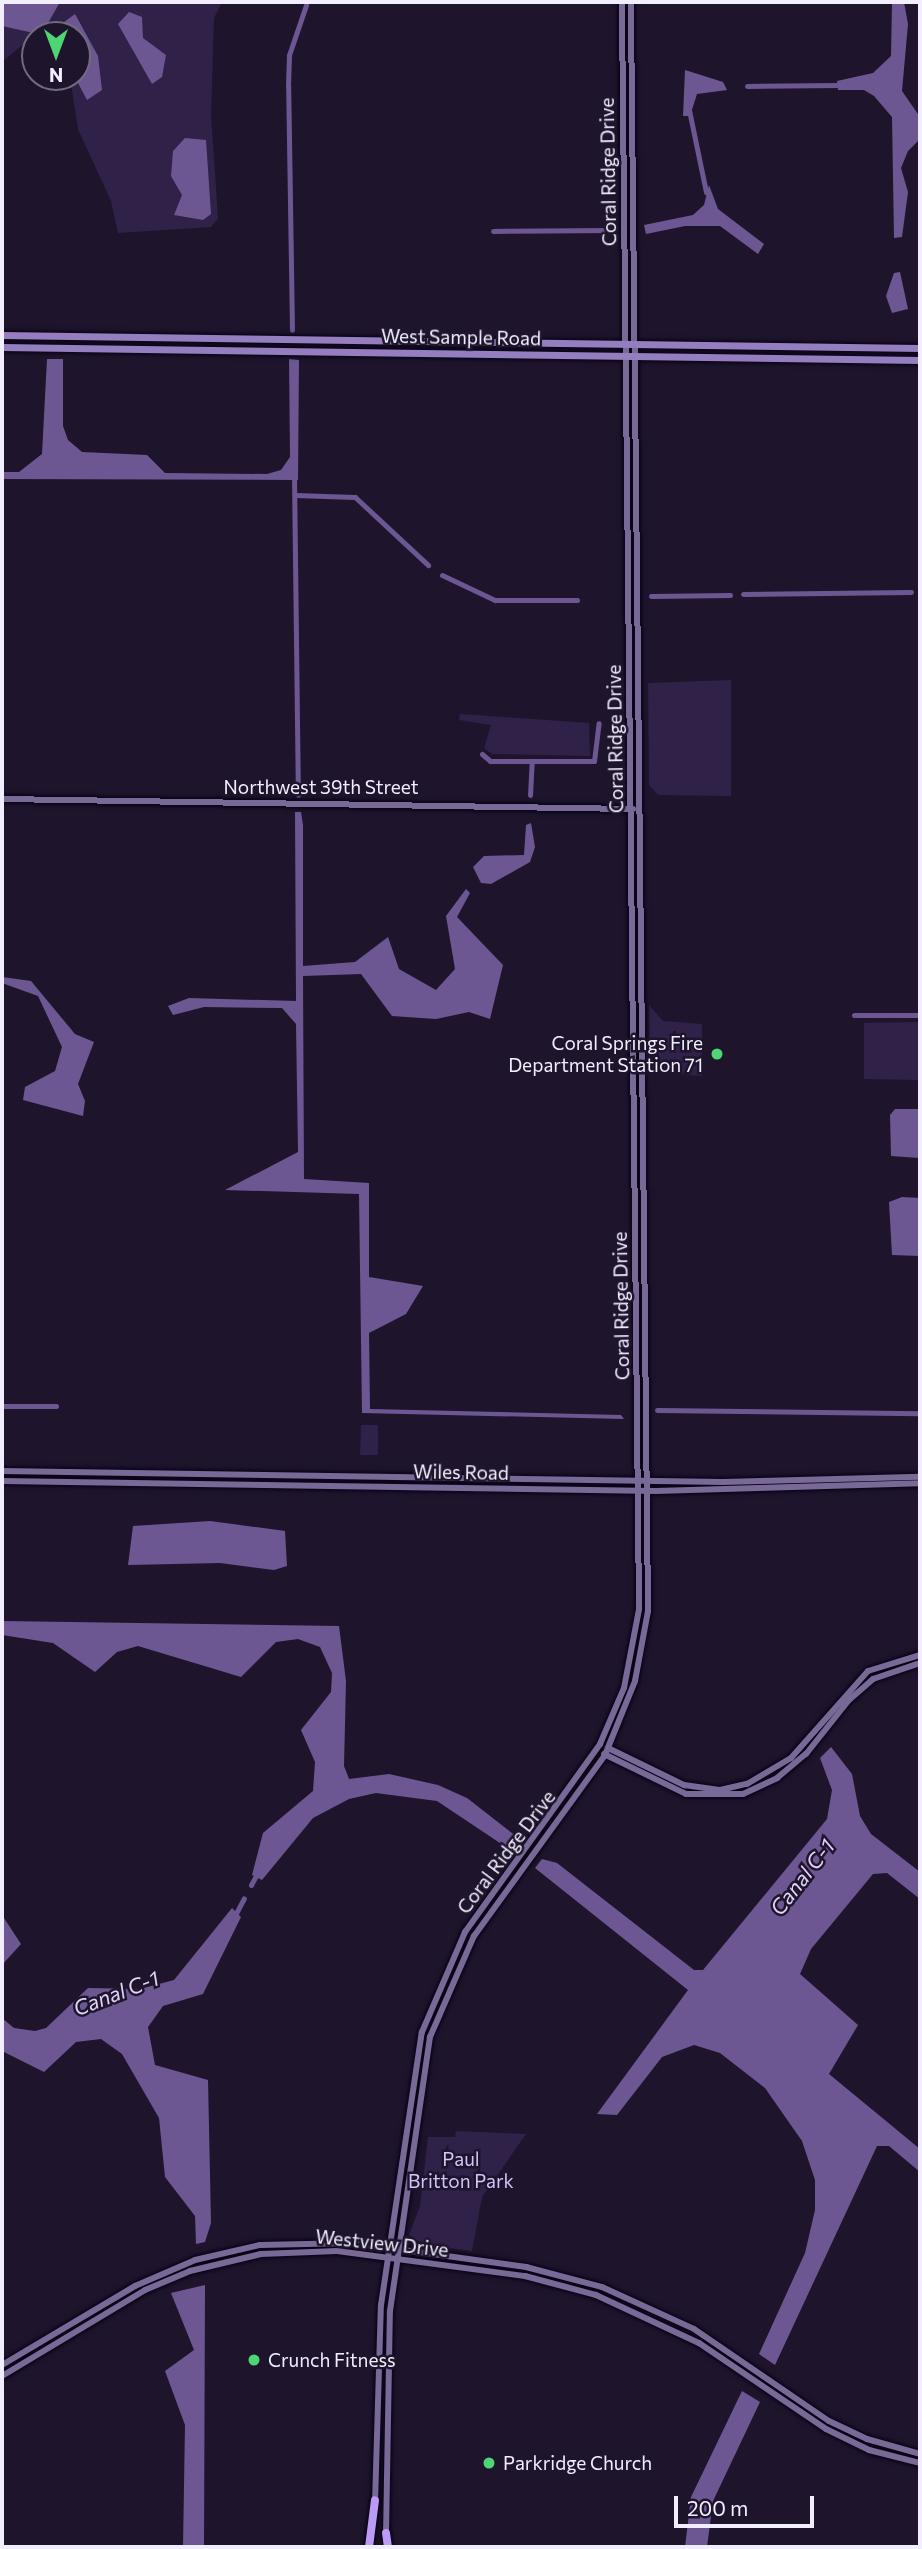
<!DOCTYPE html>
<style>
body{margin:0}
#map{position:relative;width:922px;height:2549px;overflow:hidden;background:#1e152d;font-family:Commissioner,sans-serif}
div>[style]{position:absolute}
.green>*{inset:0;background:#302148}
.water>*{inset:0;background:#6d5793}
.canal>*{height:5px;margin:-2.5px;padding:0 2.5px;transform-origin:2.5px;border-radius:2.5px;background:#6d5793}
.roads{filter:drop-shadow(0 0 2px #080214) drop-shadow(0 0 2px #080214)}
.secondary>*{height:6px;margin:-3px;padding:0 3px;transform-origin:3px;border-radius:3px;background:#786997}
.primary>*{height:7px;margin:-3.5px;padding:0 3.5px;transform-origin:3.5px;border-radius:3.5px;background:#957ebf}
.highway>*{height:8px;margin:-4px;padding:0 4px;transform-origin:4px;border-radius:4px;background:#bb9bf5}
.dots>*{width:19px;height:19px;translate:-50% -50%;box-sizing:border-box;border:4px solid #1e152d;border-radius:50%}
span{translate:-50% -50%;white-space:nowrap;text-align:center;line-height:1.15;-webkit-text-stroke:5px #1e152d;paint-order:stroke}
.street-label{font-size:19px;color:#f3eeff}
.poi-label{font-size:19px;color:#f3eeff}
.right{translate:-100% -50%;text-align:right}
.left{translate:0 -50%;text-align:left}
.park-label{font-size:19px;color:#d5c4f9}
.water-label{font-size:21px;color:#e0d5f9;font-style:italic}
.frame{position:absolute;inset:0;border:4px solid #f3eeff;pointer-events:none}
.north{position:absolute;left:21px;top:21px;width:70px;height:70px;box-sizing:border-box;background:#1e152d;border:2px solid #736c81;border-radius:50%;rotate:180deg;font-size:19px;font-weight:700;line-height:28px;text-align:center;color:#f3eeff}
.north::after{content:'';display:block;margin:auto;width:24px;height:32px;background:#4ed675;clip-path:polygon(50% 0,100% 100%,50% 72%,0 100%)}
.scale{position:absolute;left:674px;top:2496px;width:140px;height:32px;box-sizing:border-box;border:4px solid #f3eeff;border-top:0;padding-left:9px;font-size:21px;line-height:24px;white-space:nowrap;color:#f3eeff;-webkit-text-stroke:5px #1e152d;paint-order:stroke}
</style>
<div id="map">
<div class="green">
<div style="clip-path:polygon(2px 2px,222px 2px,214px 18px,211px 115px,218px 218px,211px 227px,118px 233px,111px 201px,78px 129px,70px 77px,77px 77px,77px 35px,35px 35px,35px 43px,21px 46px,2px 62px)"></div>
<div style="clip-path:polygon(731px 680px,731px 796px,658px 795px,649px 785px,648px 683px)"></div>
<div style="clip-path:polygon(460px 714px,589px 723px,590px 756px,492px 754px,484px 748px,491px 725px,459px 720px)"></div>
<div style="clip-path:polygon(649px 1005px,663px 1021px,702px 1024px,702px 1076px,650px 1072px)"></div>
<div style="clip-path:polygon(920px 1022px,920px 1080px,864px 1079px,864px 1023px)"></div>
<div style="clip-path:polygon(361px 1425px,378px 1425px,378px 1455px,360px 1455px)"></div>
<div style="clip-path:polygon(456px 2131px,526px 2134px,482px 2197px,472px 2251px,424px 2245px,409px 2235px,420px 2206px,428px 2137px,455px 2137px)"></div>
</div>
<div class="water">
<div style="clip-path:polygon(2px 2px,60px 2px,44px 30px,29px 32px,2px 26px)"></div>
<div style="clip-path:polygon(892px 2px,904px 2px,908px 24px,902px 91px,920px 117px,920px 139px,908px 151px,901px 168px,908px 192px,902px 237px,894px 238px,892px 117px,874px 96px,864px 90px,838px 90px,837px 81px,873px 73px,891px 56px)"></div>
<div style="clip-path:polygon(129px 12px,142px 17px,143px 38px,166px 55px,162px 77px,152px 84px,118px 24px)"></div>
<div style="clip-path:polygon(75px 14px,98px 56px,102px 90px,87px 100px,77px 81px,77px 35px,52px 31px)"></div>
<div style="clip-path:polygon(685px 70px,723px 82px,727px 90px,697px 94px,690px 116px,683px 116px)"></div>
<div style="clip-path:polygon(185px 138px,206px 140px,211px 214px,203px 220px,174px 215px,182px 195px,171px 176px,173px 151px)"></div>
<div style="clip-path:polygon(709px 185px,718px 209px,764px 244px,758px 254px,720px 226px,685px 226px,646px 234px,644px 225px,693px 215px,704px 205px)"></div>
<div style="clip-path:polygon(900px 272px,908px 309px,892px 313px,886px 296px,894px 273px)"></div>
<div style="clip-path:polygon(47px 359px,63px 359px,63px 426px,68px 440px,82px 452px,147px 455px,165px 473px,267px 474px,281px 470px,290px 457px,289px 359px,299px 360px,298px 480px,2px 479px,2px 472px,19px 472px,42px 454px)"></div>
<div style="clip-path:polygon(295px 812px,301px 812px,303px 825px,303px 966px,355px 962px,388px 937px,399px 969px,436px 990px,455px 969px,446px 916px,466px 889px,470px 893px,457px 917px,503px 965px,490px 1019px,469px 1012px,436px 1019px,392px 1016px,361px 974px,303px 976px,304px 1179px,369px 1183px,369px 1277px,423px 1286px,406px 1314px,369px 1333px,370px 1409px,621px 1415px,624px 1419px,362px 1413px,359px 1194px,225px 1190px,298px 1152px,296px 1024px,282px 1008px,204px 1007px,173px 1015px,168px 1006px,189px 998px,296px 1001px)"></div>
<div style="clip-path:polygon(531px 823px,535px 847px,530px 862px,491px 884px,481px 883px,473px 867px,484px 856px,524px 855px,526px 825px)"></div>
<div style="clip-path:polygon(2px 977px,31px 981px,75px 1034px,94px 1042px,78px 1084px,85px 1101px,83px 1116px,23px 1100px,25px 1087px,55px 1071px,62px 1047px,38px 996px,2px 983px)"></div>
<div style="clip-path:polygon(895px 1109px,918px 1109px,919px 1158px,891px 1156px,890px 1115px)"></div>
<div style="clip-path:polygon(902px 1197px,920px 1198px,920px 1256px,892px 1255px,889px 1202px)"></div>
<div style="clip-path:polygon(210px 1521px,285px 1531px,287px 1566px,274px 1570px,220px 1563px,128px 1565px,133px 1526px)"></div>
<div style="clip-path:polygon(2px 1621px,339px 1626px,346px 1681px,344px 1766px,349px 1779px,389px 1774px,438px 1785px,467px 1798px,521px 1840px,512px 1851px,437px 1801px,376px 1793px,349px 1799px,313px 1818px,262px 1880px,252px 1875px,263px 1833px,313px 1791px,315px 1762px,301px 1730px,331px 1692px,332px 1673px,320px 1647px,298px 1639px,276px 1642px,241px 1677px,138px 1646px,117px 1652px,95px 1672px,53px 1643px,2px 1635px)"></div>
<div style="clip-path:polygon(831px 1747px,852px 1774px,860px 1816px,871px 1834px,920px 1872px,920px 1899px,887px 1873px,873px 1874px,811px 1949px,800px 1974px,858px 2025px,829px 2074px,920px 2149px,920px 2172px,889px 2146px,877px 2146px,775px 2365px,759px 2354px,805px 2253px,815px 2210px,815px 2180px,802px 2141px,765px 2088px,720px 2053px,694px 2045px,662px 2057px,617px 2115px,597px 2114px,688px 1990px,535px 1868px,542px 1859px,557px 1863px,694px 1970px,703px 1970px,827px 1819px,832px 1790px,820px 1758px)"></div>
<div style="clip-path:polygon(232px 1908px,241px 1917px,203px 1994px,163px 2006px,148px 2027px,155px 2065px,208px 2080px,211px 2223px,205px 2242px,196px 2244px,195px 2216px,165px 2177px,159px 2118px,122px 2054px,101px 2039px,76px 2042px,44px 2072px,2px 2051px,2px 2018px,14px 2028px,35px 2031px,46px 2028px,88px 1988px,140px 1989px,174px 1980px)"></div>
<div style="clip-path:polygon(2px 1915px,21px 1944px,2px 1965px)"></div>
<div style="clip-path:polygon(205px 2285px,204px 2547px,183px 2547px,185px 2425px,165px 2371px,194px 2350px,171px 2293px)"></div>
<div style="clip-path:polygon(742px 2391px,760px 2402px,713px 2501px,707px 2547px,685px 2547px,691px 2497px)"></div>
</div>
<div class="canal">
<div style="left:747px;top:86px;width:91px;rotate:-0.6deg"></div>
<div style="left:689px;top:110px;width:84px;rotate:78.3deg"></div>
<div style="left:493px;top:231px;width:120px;rotate:-0.5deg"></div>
<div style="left:292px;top:330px;width:245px;rotate:-90.9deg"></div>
<div style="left:288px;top:85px;width:30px;rotate:-88deg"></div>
<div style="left:289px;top:55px;width:53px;rotate:-71.2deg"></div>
<div style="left:294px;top:476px;width:319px;rotate:89.3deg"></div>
<div style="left:295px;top:495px;width:60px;rotate:1.9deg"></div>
<div style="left:355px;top:497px;width:100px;rotate:43deg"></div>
<div style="left:442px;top:575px;width:59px;rotate:25.3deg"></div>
<div style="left:495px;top:600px;width:82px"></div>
<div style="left:743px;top:594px;width:168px;rotate:-0.7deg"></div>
<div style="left:651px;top:596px;width:79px;rotate:-0.7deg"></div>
<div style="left:482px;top:754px;width:11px;rotate:41deg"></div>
<div style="left:490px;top:761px;width:104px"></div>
<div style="left:594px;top:761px;width:38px;rotate:-83deg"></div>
<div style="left:530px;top:795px;width:34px;rotate:-87deg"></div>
<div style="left:854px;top:1015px;width:66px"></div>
<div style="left:2px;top:1406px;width:54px"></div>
<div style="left:657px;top:1410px;width:263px;rotate:0.7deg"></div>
<div style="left:251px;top:1885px;width:15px;rotate:-62deg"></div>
<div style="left:234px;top:1917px;width:21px;rotate:-62deg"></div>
</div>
<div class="roads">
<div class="secondary">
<div style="left:2px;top:799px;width:631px;rotate:0.91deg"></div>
<div style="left:2px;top:1471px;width:721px;rotate:0.87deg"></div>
<div style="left:723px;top:1482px;width:197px;rotate:-1.5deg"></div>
<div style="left:2px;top:1481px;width:654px;rotate:0.88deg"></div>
<div style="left:656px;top:1491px;width:264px;rotate:-1.7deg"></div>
<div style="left:608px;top:1748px;width:85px;rotate:26deg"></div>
<div style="left:684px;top:1785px;width:36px;rotate:8deg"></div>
<div style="left:720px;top:1790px;width:28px;rotate:-13deg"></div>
<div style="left:747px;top:1784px;width:51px;rotate:-30.6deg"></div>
<div style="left:791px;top:1758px;width:116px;rotate:-48.5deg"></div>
<div style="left:868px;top:1671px;width:54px;rotate:-17.1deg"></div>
<div style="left:604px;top:1754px;width:91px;rotate:26deg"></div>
<div style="left:686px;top:1794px;width:57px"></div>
<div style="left:743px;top:1794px;width:38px;rotate:-25deg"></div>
<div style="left:777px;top:1778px;width:38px;rotate:-40deg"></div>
<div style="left:806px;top:1754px;width:69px;rotate:-51.5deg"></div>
<div style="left:849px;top:1700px;width:32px;rotate:-41deg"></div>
<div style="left:873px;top:1679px;width:50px;rotate:-18.8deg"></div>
<div style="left:2px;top:2365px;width:155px;rotate:-30.7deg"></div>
<div style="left:135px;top:2286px;width:65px;rotate:-23.4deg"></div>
<div style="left:195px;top:2260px;width:67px;rotate:-13deg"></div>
<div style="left:260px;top:2245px;width:93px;rotate:-1.2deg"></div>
<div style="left:353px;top:2243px;width:175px;rotate:7.9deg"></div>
<div style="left:526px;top:2267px;width:79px;rotate:14.7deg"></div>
<div style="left:602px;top:2287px;width:101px;rotate:24.5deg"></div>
<div style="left:694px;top:2329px;width:163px;rotate:34.3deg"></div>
<div style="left:829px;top:2421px;width:42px;rotate:25.3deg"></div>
<div style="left:867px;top:2439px;width:55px;rotate:15.8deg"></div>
<div style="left:2px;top:2376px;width:167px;rotate:-31deg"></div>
<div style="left:145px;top:2290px;width:49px;rotate:-22.9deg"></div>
<div style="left:190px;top:2271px;width:73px;rotate:-13.5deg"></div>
<div style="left:261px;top:2254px;width:76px;rotate:-2.3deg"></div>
<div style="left:337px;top:2251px;width:190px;rotate:7.6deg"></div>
<div style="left:525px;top:2276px;width:73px;rotate:15deg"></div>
<div style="left:596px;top:2295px;width:114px;rotate:25deg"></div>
<div style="left:699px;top:2343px;width:153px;rotate:34.1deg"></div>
<div style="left:826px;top:2429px;width:48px;rotate:26deg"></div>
<div style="left:869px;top:2450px;width:53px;rotate:14.3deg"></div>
<div style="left:375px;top:2503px;width:198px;rotate:-88.3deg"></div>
<div style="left:381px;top:2305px;width:276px;rotate:-81.5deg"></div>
<div style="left:422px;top:2032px;width:109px;rotate:-66.7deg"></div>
<div style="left:465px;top:1932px;width:231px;rotate:-54.3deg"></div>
<div style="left:600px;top:1744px;width:61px;rotate:-66.8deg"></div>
<div style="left:624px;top:1688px;width:80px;rotate:-79.2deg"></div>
<div style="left:639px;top:1609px;width:1607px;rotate:-90.61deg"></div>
<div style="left:386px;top:2535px;width:224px;rotate:-89deg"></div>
<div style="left:390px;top:2311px;width:277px;rotate:-81.7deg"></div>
<div style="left:430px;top:2037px;width:110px;rotate:-66.5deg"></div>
<div style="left:474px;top:1936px;width:223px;rotate:-54.1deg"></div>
<div style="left:605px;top:1755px;width:80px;rotate:-67.9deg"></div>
<div style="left:635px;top:1681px;width:71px;rotate:-79.5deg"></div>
<div style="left:648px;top:1611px;width:1609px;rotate:-90.61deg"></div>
</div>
<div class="primary">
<div style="left:2px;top:335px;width:918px;rotate:0.81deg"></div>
<div style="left:2px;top:347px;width:918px;rotate:0.81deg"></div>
</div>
<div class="highway">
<div style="left:386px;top:2533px;width:14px;rotate:82deg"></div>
<div style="left:369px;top:2547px;width:47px;rotate:-82.7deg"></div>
</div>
</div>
<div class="dots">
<div style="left:717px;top:1054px;background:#4ed675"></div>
<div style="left:254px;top:2360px;background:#4ed675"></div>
<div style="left:489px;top:2463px;background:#4ed675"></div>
</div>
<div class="street-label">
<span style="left:608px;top:172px;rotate:-91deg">Coral Ridge Drive</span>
<span style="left:461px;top:337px;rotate:1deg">West Sample Road</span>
<span style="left:615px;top:739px;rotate:-91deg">Coral Ridge Drive</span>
<span style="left:321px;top:787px">Northwest 39th Street</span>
<span style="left:621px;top:1306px;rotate:-91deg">Coral Ridge Drive</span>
<span style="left:461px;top:1472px;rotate:1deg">Wiles Road</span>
<span style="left:506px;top:1852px;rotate:-53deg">Coral Ridge Drive</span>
<span style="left:382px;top:2243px;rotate:6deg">Westview Drive</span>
</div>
<div class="poi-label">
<span class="right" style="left:703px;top:1054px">Coral Springs Fire<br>Department Station 71</span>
<span class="left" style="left:268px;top:2360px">Crunch Fitness</span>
<span class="left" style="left:503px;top:2463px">Parkridge Church</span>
</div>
<div class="park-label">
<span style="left:461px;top:2170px">Paul<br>Britton Park</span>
</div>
<div class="water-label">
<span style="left:802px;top:1877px;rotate:-52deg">Canal C-1</span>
<span style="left:116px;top:1993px;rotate:-21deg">Canal C-1</span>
</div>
<div class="frame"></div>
<div class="north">N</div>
<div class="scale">200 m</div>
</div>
